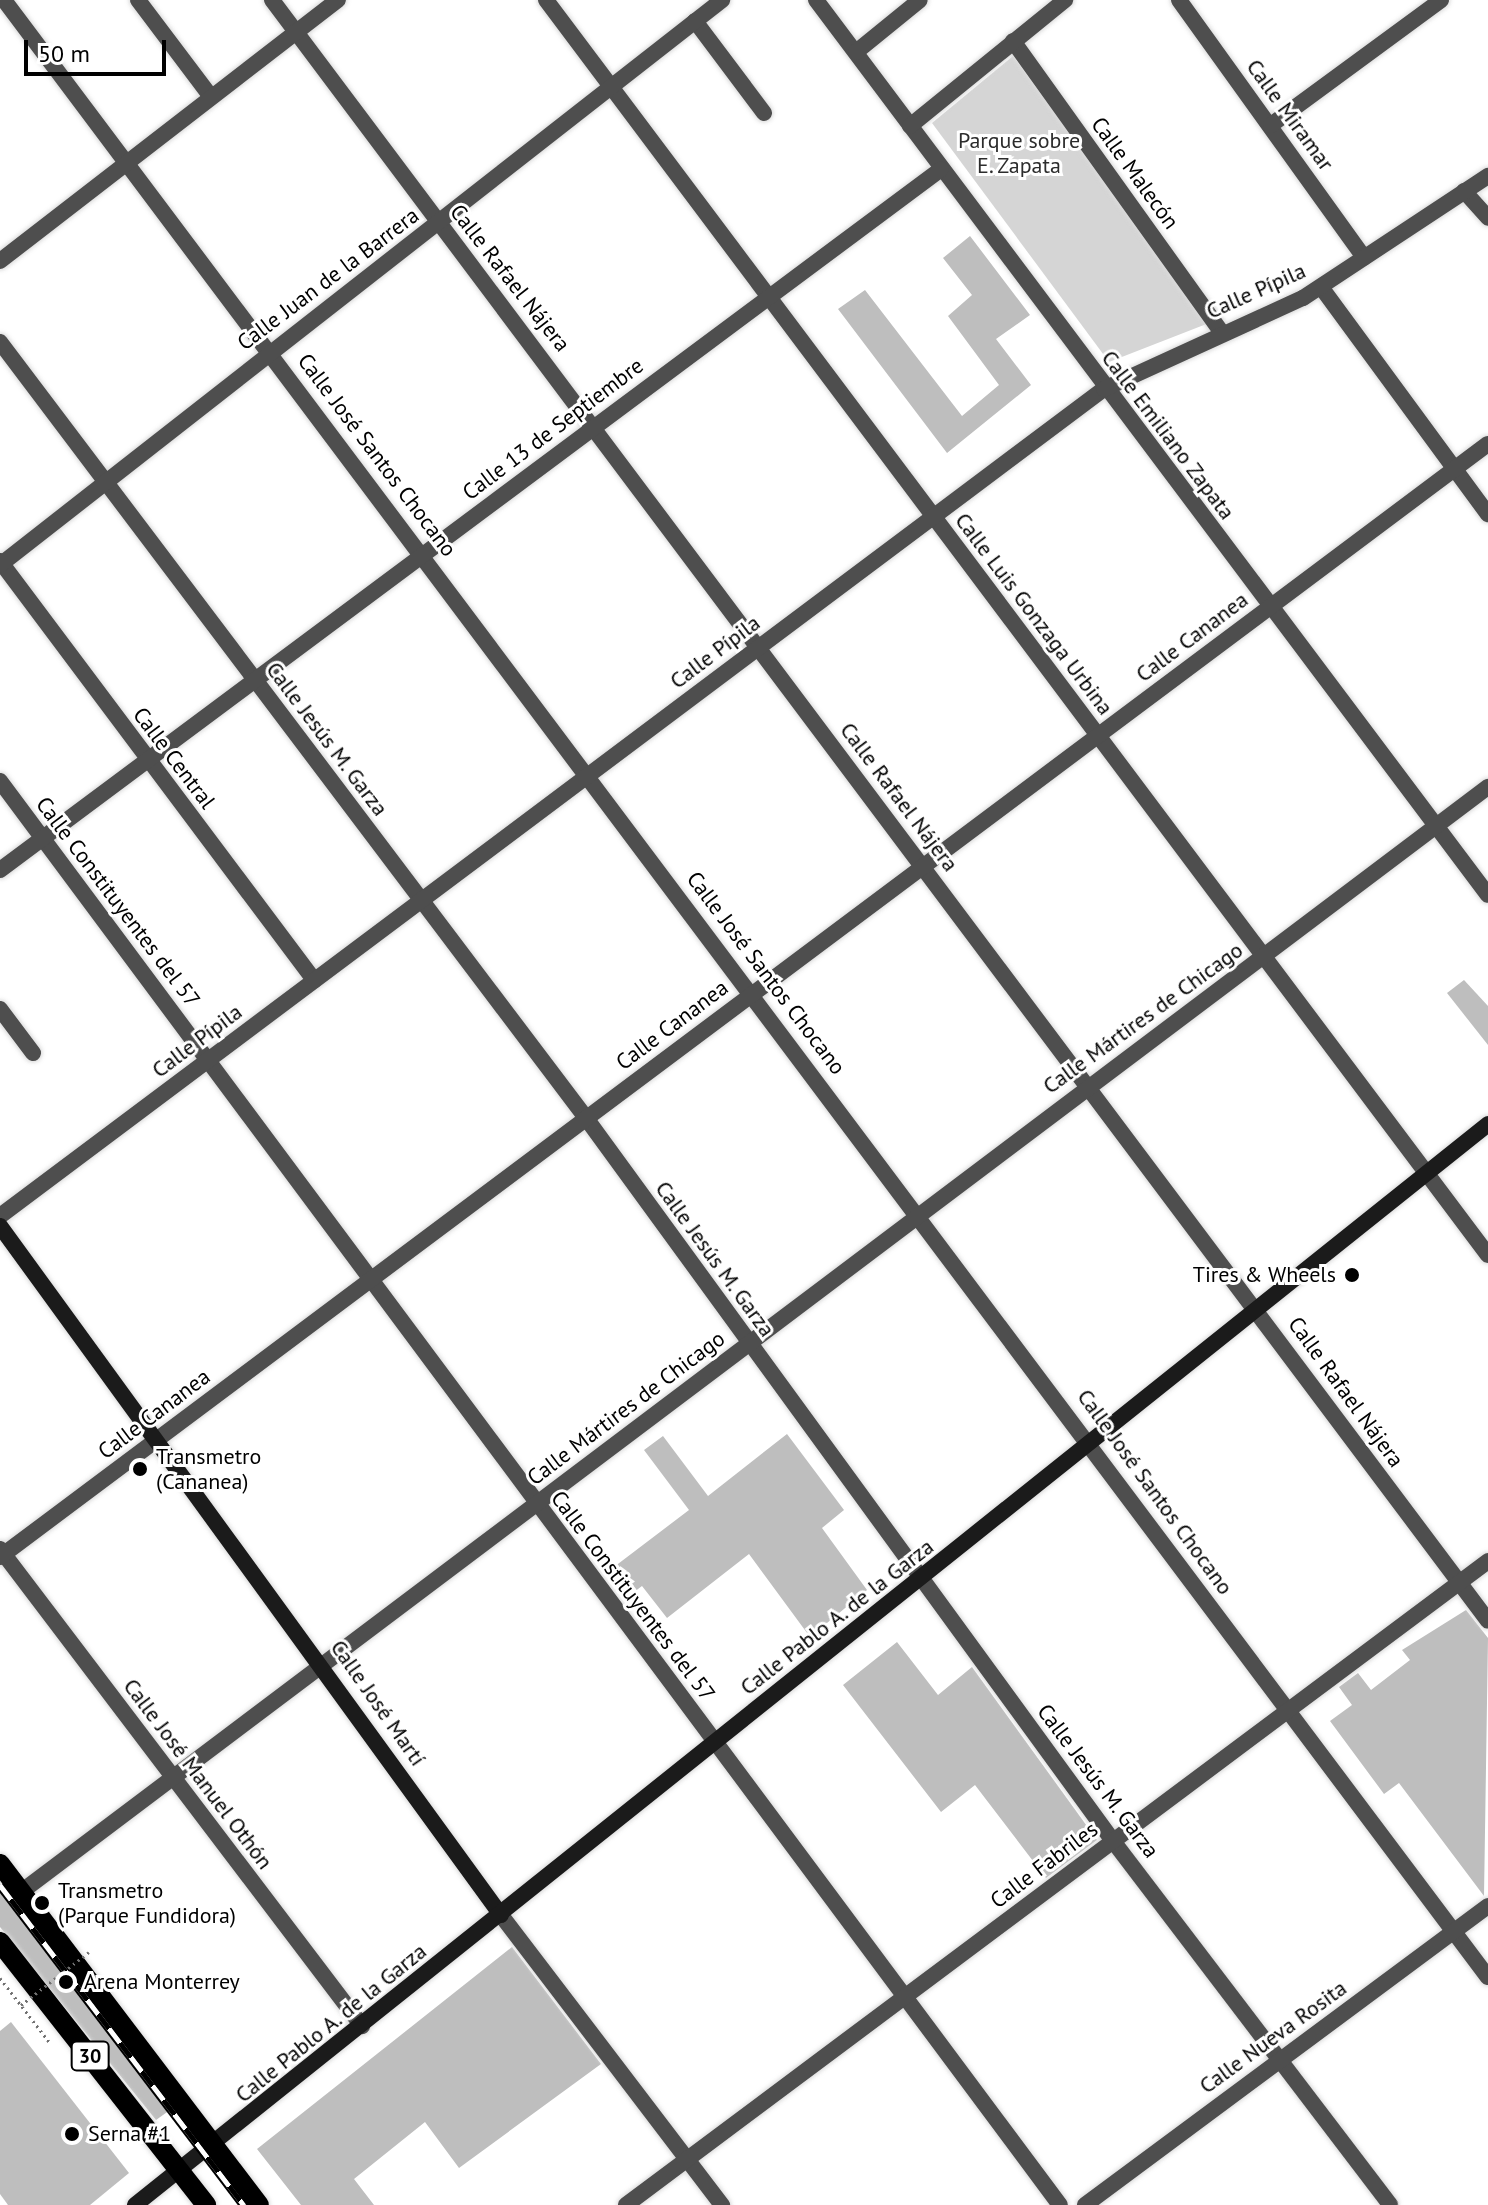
<!DOCTYPE html>
<meta charset="utf-8">
<style>
body{margin:0}
#map{position:relative;width:1488px;height:2205px;overflow:hidden;background:#fff;font-family:"PT Sans",sans-serif}
div>[style]{position:absolute}
.green>*{inset:0;background:#d5d5d5}
.building>*{inset:0;background:#bebebe}
.path>*{height:3px;margin-top:-1.5px;transform-origin:0;background:repeating-linear-gradient(90deg,#707070 0 2px,transparent 0 6px)}
.roads{filter:drop-shadow(0 0 2px #dbdbdb) drop-shadow(0 0 2px #dbdbdb)}
.street>*{height:16px;margin:-8px;padding:0 8px;transform-origin:8px;border-radius:8px;background:#4e4e4e}
.secondary>*{height:16px;margin:-8px;padding:0 8px;transform-origin:8px;border-radius:8px;background:#1b1b1b}
.primary>*{height:20px;margin:-10px;padding:0 10px;transform-origin:10px;border-radius:10px;background:#000}
.rail>*{height:9px;margin-top:-4.5px;transform-origin:0;background:repeating-linear-gradient(90deg,#fff 0 18px,#000 0 36px);box-sizing:border-box;border-block:2px solid #000}
.path-bridge>*{height:3px;margin-top:-1.5px;transform-origin:0;background:repeating-linear-gradient(90deg,#707070 0 2px,transparent 0 6px)}
.dots>*{width:22px;height:22px;translate:-50% -50%;box-sizing:border-box;border:4px solid #fff;border-radius:50%}
span{translate:-50% -50%;white-space:nowrap;text-align:center;line-height:1.15;-webkit-text-stroke:6px #fff;paint-order:stroke}
.shield-label span{padding:2px 6px;background:#fff;border:2px solid;border-radius:6px;-webkit-text-stroke-width:0}
.shield-label{font-size:20px;color:#000;font-weight:700}
.street-label{font-size:22px;color:#000}
.park-label{font-size:22px;color:#2c2c2c}
.poi-label{font-size:22px;color:#000}
.right{translate:-100% -50%;text-align:right}
.left{translate:0 -50%;text-align:left}
.scale{position:absolute;left:24px;top:40px;width:142px;height:36px;box-sizing:border-box;border:4px solid #000;border-top:0;padding-left:10px;font-size:24px;line-height:28px;white-space:nowrap;color:#000;-webkit-text-stroke:6px #fff;paint-order:stroke}
</style>
<div id="map">
<div class="green">
<div style="clip-path:polygon(1013px 56px,1209px 323px,1109px 362px,932px 123px)"></div>
</div>
<div class="building">
<div style="clip-path:polygon(970px 236px,1030px 315px,996px 339px,1031px 385px,947px 453px,838px 309px,865px 290px,962px 416px,999px 385px,948px 316px,972px 295px,943px 258px)"></div>
<div style="clip-path:polygon(1464px 980px,1488px 1006px,1488px 1045px,1447px 993px)"></div>
<div style="clip-path:polygon(787px 1434px,844px 1510px,822px 1528px,867px 1590px,810px 1637px,749px 1554px,667px 1618px,642px 1586px,630px 1595px,610px 1570px,689px 1510px,644px 1450px,663px 1436px,708px 1496px)"></div>
<div style="clip-path:polygon(1466px 1610px,1488px 1638px,1484px 1896px,1399px 1783px,1384px 1794px,1330px 1721px,1352px 1705px,1339px 1687px,1358px 1673px,1371px 1690px,1410px 1660px,1402px 1650px)"></div>
<div style="clip-path:polygon(897px 1642px,938px 1695px,972px 1667px,1097px 1840px,1046px 1878px,975px 1785px,941px 1812px,843px 1685px)"></div>
<div style="clip-path:polygon(0 1886px,170px 2110px,156px 2120px,0 1927px)"></div>
<div style="clip-path:polygon(512px 1947px,601px 2064px,459px 2168px,425px 2122px,354px 2179px,374px 2205px,301px 2205px,257px 2149px)"></div>
<div style="clip-path:polygon(11px 2022px,129px 2173px,90px 2205px,8px 2205px,0 2194px,0 2031px)"></div>
</div>
<div class="path">
<div style="left:0;top:1978px;width:82px;rotate:52.4deg"></div>
</div>
<div class="roads">
<div class="street">
<div style="left:4px;top:0;width:2472px;rotate:53.11deg"></div>
<div style="left:138px;top:0;width:121px;rotate:53deg"></div>
<div style="left:272px;top:0;width:2026px;rotate:53.12deg"></div>
<div style="left:546px;top:0;width:1569px;rotate:53.11deg"></div>
<div style="left:816px;top:0;width:1119px;rotate:53.1deg"></div>
<div style="left:1179px;top:0;width:317px;rotate:54.3deg"></div>
<div style="left:695px;top:21px;width:115px;rotate:53.1deg"></div>
<div style="left:1013px;top:41px;width:357px;rotate:54.4deg"></div>
<div style="left:856px;top:52px;width:82px;rotate:-39.1deg"></div>
<div style="left:1271px;top:125px;width:211px;rotate:-36.3deg"></div>
<div style="left:910px;top:126px;width:200px;rotate:-39.1deg"></div>
<div style="left:1464px;top:191px;width:36px;rotate:48deg"></div>
<div style="left:0;top:261px;width:427px;rotate:-37.7deg"></div>
<div style="left:1321px;top:287px;width:282px;rotate:53.7deg"></div>
<div style="left:0;top:342px;width:972px;rotate:52.94deg"></div>
<div style="left:586px;top:1118px;width:895px;rotate:53.91deg"></div>
<div style="left:1113px;top:1841px;width:457px;rotate:52.7deg"></div>
<div style="left:0;top:561px;width:524px;rotate:53.15deg"></div>
<div style="left:0;top:565px;width:917px;rotate:-38.04deg"></div>
<div style="left:0;top:781px;width:1775px;rotate:53.34deg"></div>
<div style="left:0;top:870px;width:1173px;rotate:-36.68deg"></div>
<div style="left:0;top:1009px;width:55px;rotate:53.1deg"></div>
<div style="left:0;top:1216px;width:1379px;rotate:-36.84deg"></div>
<div style="left:1104px;top:389px;width:219px;rotate:-24.6deg"></div>
<div style="left:1303px;top:298px;width:222px;rotate:-33.4deg"></div>
<div style="left:0;top:1549px;width:599px;rotate:52.8deg"></div>
<div style="left:0;top:1557px;width:1858px;rotate:-36.8deg"></div>
<div style="left:21px;top:1892px;width:1837px;rotate:-36.99deg"></div>
<div style="left:501px;top:1915px;width:365px;rotate:52.7deg"></div>
<div style="left:626px;top:2205px;width:1076px;rotate:-36.76deg"></div>
<div style="left:1085px;top:2205px;width:502px;rotate:-36.57deg"></div>
</div>
<div class="secondary">
<div style="left:0;top:1226px;width:852px;rotate:53.98deg"></div>
<div style="left:135px;top:2205px;width:1732px;rotate:-38.62deg"></div>
</div>
<div class="primary">
<div style="left:0;top:1864px;width:428px;rotate:52.8deg"></div>
<div style="left:0;top:1942px;width:334px;rotate:51.9deg"></div>
</div>
</div>
<div class="rail">
<div style="left:0;top:1885px;width:402px;rotate:52.7deg"></div>
</div>
<div class="path-bridge">
<div style="left:21px;top:2005px;width:86px;rotate:-37.9deg"></div>
</div>
<div class="dots">
<div style="left:1352px;top:1275px;background:#000"></div>
<div style="left:140px;top:1469px;background:#000"></div>
<div style="left:42px;top:1903px;background:#000"></div>
<div style="left:66px;top:1982px;background:#000"></div>
<div style="left:72px;top:2134px;background:#000"></div>
</div>
<div class="shield-label">
<span style="left:90px;top:2056px">30</span>
</div>
<div class="street-label">
<span style="left:1290px;top:115px;rotate:54deg">Calle Miramar</span>
<span style="left:1135px;top:173px;rotate:54deg">Calle Malecón</span>
<span style="left:510px;top:278px;rotate:52deg">Calle Rafael Nájera</span>
<span style="left:328px;top:279px;rotate:-37deg">Calle Juan de la Barrera</span>
<span style="left:1256px;top:291px;rotate:-24deg">Calle Pípila</span>
<span style="left:553px;top:429px;rotate:-37deg">Calle 13 de Septiembre</span>
<span style="left:1168px;top:435px;rotate:53deg">Calle Emiliano Zapata</span>
<span style="left:377px;top:455px;rotate:53deg">Calle José Santos Chocano</span>
<span style="left:1034px;top:614px;rotate:53deg">Calle Luis Gonzaga Urbina</span>
<span style="left:1192px;top:637px;rotate:-37deg">Calle Cananea</span>
<span style="left:715px;top:652px;rotate:-37deg">Calle Pípila</span>
<span style="left:327px;top:739px;rotate:53deg">Calle Jesús M. Garza</span>
<span style="left:174px;top:758px;rotate:53deg">Calle Central</span>
<span style="left:899px;top:797px;rotate:53deg">Calle Rafael Nájera</span>
<span style="left:118px;top:902px;rotate:53deg">Calle Constituyentes del 57</span>
<span style="left:766px;top:973px;rotate:53deg">Calle José Santos Chocano</span>
<span style="left:1143px;top:1018px;rotate:-36deg">Calle Mártires de Chicago</span>
<span style="left:672px;top:1025px;rotate:-37deg">Calle Cananea</span>
<span style="left:197px;top:1041px;rotate:-37deg">Calle Pípila</span>
<span style="left:715px;top:1259px;rotate:54deg">Calle Jesús M. Garza</span>
<span style="left:1346px;top:1392px;rotate:54deg">Calle Rafael Nájera</span>
<span style="left:626px;top:1408px;rotate:-37deg">Calle Mártires de Chicago</span>
<span style="left:154px;top:1414px;rotate:-37deg">Calle Cananea</span>
<span style="left:1155px;top:1492px;rotate:54deg">Calle José Santos Chocano</span>
<span style="left:633px;top:1596px;rotate:53deg">Calle Constituyentes del 57</span>
<span style="left:837px;top:1617px;rotate:-38deg">Calle Pablo A. de la Garza</span>
<span style="left:378px;top:1703px;rotate:55deg">Calle José Martí</span>
<span style="left:198px;top:1774px;rotate:53deg">Calle José Manuel Othón</span>
<span style="left:1098px;top:1781px;rotate:53deg">Calle Jesús M. Garza</span>
<span style="left:1044px;top:1865px;rotate:-37deg">Calle Fabriles</span>
<span style="left:331px;top:2023px;rotate:-39deg">Calle Pablo A. de la Garza</span>
<span style="left:1273px;top:2037px;rotate:-36deg">Calle Nueva Rosita</span>
</div>
<div class="park-label">
<span style="left:1019px;top:153px">Parque sobre<br>E. Zapata</span>
</div>
<div class="poi-label">
<span class="right" style="left:1336px;top:1275px">Tires &amp; Wheels</span>
<span class="left" style="left:156px;top:1469px">Transmetro<br>(Cananea)</span>
<span class="left" style="left:58px;top:1903px">Transmetro<br>(Parque Fundidora)</span>
<span class="left" style="left:84px;top:1982px">Arena Monterrey</span>
<span class="left" style="left:88px;top:2134px">Serna #1</span>
</div>
<div class="scale">50 m</div>
</div>
